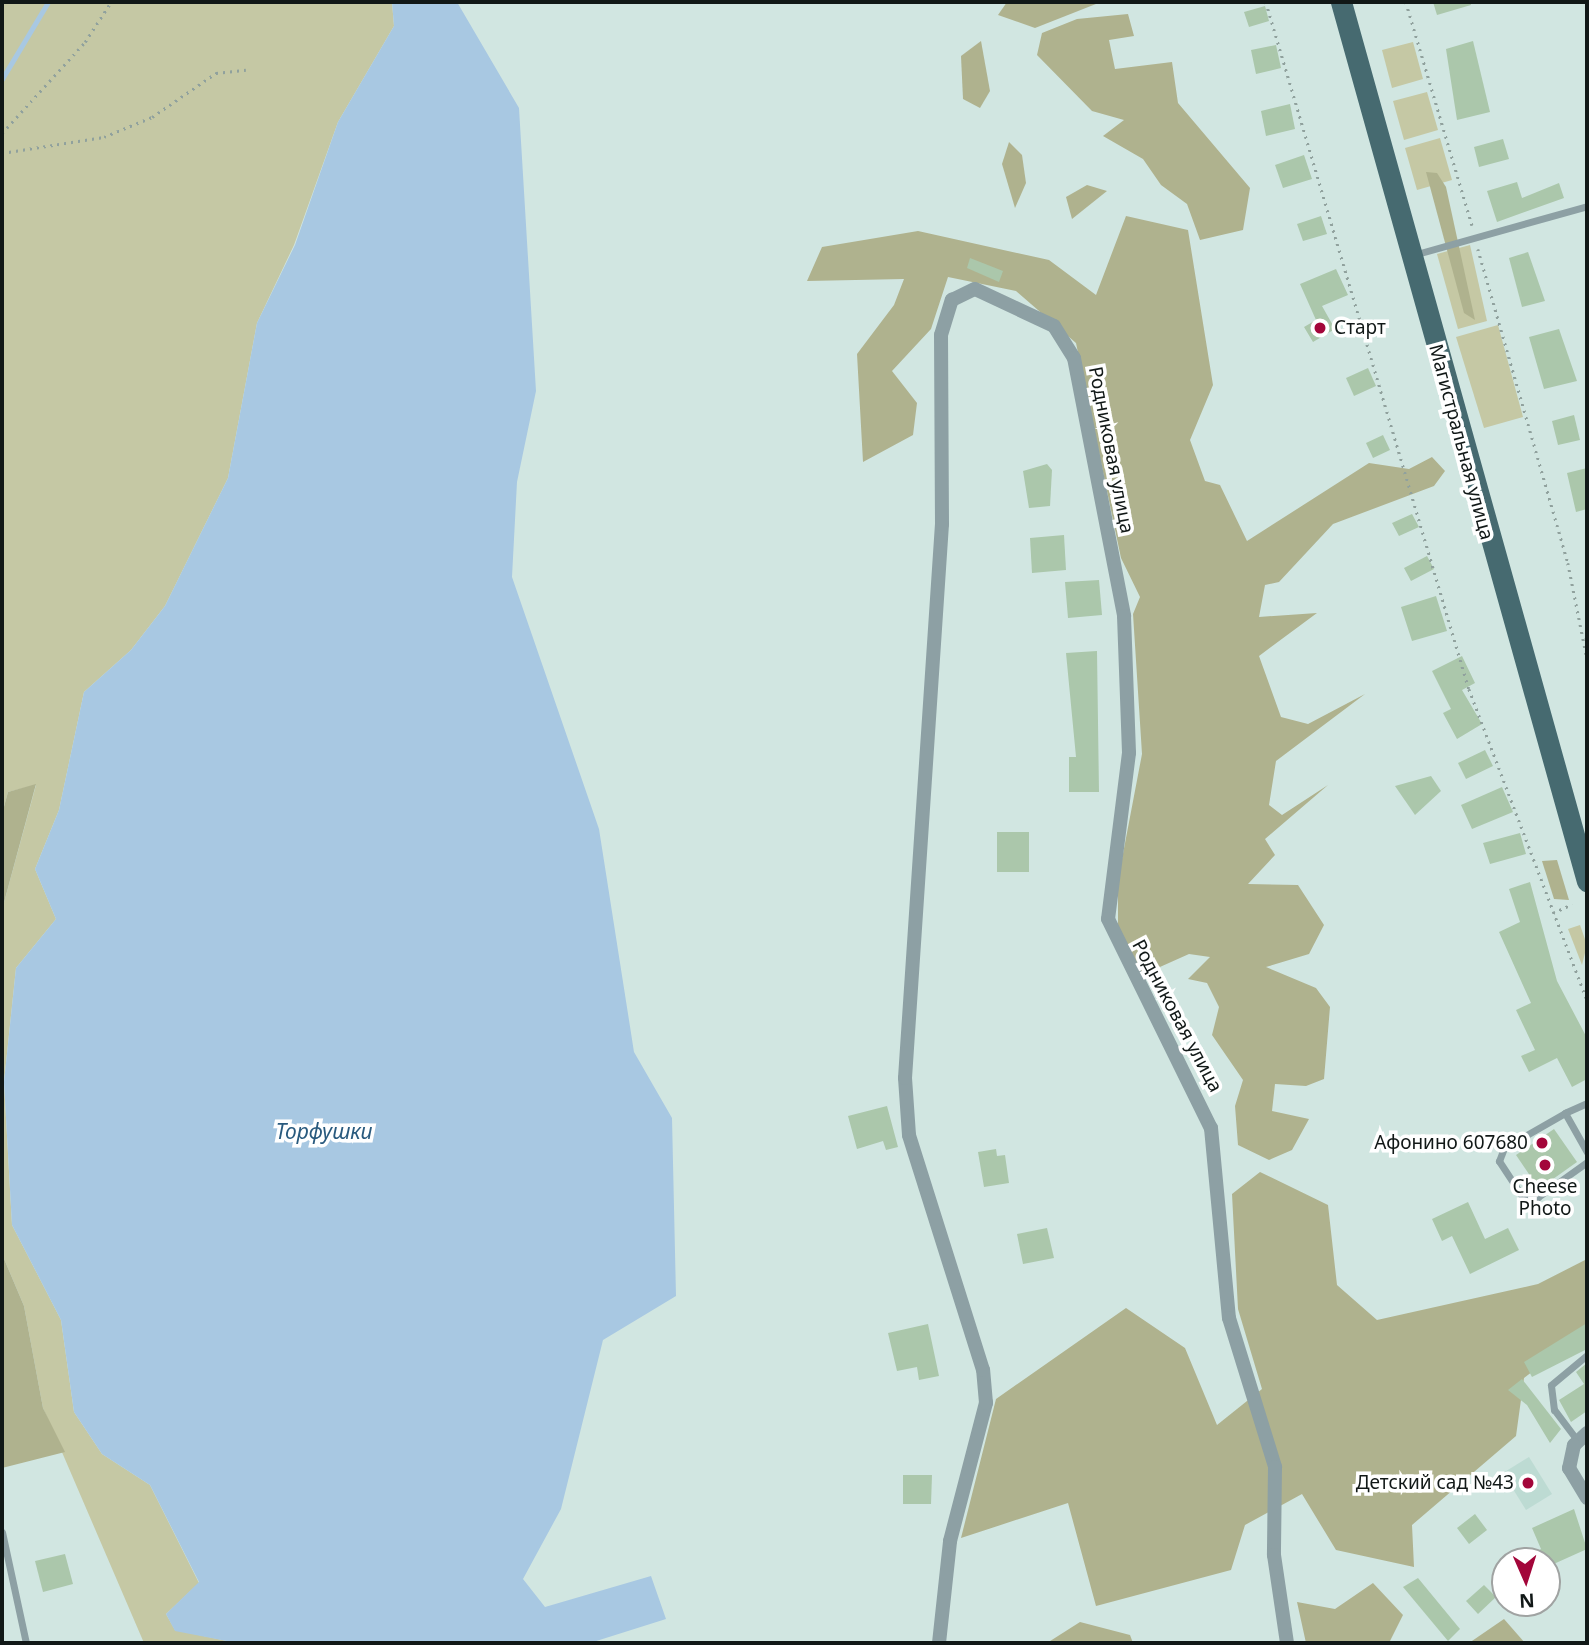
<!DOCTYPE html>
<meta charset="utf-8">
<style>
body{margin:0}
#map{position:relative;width:1589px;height:1645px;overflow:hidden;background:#d1e6e1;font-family:"Noto Sans",sans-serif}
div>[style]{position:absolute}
.built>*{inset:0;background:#bddbd3}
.green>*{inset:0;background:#c5c8a4}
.forest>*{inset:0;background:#afb28e}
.water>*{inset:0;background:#a8c8e2}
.stream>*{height:4.5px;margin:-2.25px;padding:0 2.25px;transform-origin:2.25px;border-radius:2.25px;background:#a8c8e2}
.building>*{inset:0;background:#abc7ab}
.path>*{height:2.5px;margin-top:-1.25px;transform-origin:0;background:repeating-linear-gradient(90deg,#90a19d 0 2px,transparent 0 7px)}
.service>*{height:7px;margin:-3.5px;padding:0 3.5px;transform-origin:3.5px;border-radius:3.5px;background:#8da0a4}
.minor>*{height:14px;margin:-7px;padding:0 7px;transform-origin:7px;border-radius:7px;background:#8da0a4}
.primary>*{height:21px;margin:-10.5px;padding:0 10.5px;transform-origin:10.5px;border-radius:10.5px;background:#466a70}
.dots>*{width:19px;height:19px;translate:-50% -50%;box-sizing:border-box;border:4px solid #fff;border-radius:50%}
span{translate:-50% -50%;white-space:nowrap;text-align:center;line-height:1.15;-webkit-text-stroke:7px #fff;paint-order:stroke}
.poi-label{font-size:19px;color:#111817}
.left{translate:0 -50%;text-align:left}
.right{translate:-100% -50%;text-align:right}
.street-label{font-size:19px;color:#111817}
.water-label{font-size:21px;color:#295a7e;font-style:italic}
.frame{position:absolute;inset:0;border:4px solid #111817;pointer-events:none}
.north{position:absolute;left:1491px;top:1547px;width:70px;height:70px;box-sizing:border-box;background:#fff;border:2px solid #a0a3a2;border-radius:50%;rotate:177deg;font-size:19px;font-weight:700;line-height:28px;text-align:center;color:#111817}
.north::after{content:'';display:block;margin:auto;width:24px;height:32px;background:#a3063a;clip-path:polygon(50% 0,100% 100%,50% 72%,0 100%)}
</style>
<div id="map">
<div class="built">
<div style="clip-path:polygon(1529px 1457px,1552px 1494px,1526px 1510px,1503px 1473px)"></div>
</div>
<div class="green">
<div style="clip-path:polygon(2px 2px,392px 2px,394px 26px,338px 122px,294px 245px,257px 323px,228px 478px,165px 606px,131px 650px,84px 692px,59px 810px,35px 869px,56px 919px,16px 968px,4px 1082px,12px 1225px,61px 1320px,74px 1412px,102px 1454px,150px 1485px,199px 1583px,166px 1614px,175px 1630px,237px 1643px,144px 1643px,43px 1408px,24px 1306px,2px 1254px,2px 910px,36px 785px,8px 792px,2px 814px)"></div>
<div style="clip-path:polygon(1413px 42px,1423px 79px,1392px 88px,1382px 50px)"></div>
<div style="clip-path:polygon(1427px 92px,1438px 130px,1404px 140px,1393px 101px)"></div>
<div style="clip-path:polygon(1440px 138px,1452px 180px,1417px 190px,1405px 148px)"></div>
<div style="clip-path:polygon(1470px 245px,1487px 321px,1458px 329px,1437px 254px)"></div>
<div style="clip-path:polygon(1498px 325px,1523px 417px,1484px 428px,1456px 337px)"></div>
<div style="clip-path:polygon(1580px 925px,1587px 945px,1582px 965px,1568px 929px)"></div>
</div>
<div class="forest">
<div style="clip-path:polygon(1007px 2px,1101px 2px,1035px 28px,998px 15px)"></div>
<div style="clip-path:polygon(1128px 14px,1134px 36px,1109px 40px,1115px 69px,1172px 62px,1178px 103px,1250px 188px,1243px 230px,1200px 240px,1187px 204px,1161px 185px,1143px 159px,1103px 136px,1124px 120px,1092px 111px,1037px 55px,1042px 33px,1077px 19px)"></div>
<div style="clip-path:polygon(981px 41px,990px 91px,980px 108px,963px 99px,961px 56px)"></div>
<div style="clip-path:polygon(1009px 142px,1022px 155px,1026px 183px,1015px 208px,1002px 164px)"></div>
<div style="clip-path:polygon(1426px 172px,1437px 173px,1446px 187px,1475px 320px,1464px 313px)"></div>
<div style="clip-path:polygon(1087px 185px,1107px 191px,1072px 219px,1066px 197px)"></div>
<div style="clip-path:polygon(1126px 216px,1188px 230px,1213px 385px,1190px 440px,1205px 481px,1220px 485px,1247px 541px,1369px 463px,1409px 469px,1432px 457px,1445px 471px,1434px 486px,1333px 524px,1279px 582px,1265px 585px,1259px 617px,1317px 613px,1259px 656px,1281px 717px,1308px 724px,1365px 694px,1276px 761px,1269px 805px,1282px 815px,1328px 785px,1265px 839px,1275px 855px,1248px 884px,1298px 885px,1324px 925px,1309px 954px,1266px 967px,1316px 988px,1330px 1007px,1324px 1079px,1306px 1086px,1275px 1084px,1272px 1111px,1309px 1119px,1292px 1150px,1269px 1160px,1238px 1145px,1235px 1106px,1243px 1080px,1212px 1035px,1219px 1007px,1207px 983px,1188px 979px,1210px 957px,1189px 954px,1142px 975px,1118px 932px,1118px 880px,1142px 754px,1133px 614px,1140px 597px,1121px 558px,1076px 343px,1016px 291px,948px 277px,931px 329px,892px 371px,917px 403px,913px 435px,863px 462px,857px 354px,894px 305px,904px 279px,807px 281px,822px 247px,918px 231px,1049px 260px,1096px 295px)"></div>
<div style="clip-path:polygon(36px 784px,2px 910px,2px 814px,8px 792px)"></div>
<div style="clip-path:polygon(1557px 860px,1569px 900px,1554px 899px,1542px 861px)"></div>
<div style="clip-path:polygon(1260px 1172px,1328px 1205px,1337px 1285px,1377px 1320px,1538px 1284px,1587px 1259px,1585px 1331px,1524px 1378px,1516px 1436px,1412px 1525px,1414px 1567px,1336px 1550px,1302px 1494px,1245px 1525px,1231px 1570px,1096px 1606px,1068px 1503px,961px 1538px,996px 1399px,1126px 1308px,1185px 1348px,1217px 1425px,1262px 1389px,1238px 1309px,1232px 1194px)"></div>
<div style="clip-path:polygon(2px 1254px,24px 1306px,43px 1408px,65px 1452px,2px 1468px)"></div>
<div style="clip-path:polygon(1373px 1583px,1403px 1615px,1389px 1643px,1306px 1643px,1297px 1602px,1335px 1609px)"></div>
<div style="clip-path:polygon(1504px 1619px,1525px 1643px,1469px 1643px)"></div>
<div style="clip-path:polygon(1080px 1622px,1130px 1635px,1133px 1643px,1047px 1643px)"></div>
</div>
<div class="water">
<div style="clip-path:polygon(392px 2px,457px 2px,519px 108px,536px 391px,517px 482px,512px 577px,599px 829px,634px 1052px,672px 1118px,676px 1296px,603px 1340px,561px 1509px,523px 1579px,545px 1607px,651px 1576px,666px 1619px,590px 1643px,237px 1643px,175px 1631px,166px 1614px,199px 1582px,150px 1485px,102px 1454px,74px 1412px,61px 1320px,12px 1225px,4px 1082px,16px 968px,56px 919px,35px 869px,59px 810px,84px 692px,131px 650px,165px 606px,228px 478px,257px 323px,295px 245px,338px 122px,394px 26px)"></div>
</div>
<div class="stream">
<div style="left:2px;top:79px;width:90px;rotate:-59.1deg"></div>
</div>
<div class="building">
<div style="clip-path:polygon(1433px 2px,1470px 2px,1471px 5px,1437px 15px)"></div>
<div style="clip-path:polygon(1265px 6px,1269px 21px,1249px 27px,1244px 12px)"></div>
<div style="clip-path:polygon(1473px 41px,1490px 112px,1457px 120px,1446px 49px)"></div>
<div style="clip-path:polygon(1276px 45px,1281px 68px,1256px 74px,1251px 50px)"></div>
<div style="clip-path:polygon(1290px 104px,1295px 129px,1266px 136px,1261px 111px)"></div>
<div style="clip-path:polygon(1503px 139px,1509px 159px,1479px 167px,1474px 147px)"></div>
<div style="clip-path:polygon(1304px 155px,1312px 179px,1283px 188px,1275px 165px)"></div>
<div style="clip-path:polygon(1517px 182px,1522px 198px,1559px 183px,1564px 198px,1497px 222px,1487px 191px)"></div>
<div style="clip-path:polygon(1321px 216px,1327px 234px,1303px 241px,1297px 224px)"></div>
<div style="clip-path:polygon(1528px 252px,1545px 301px,1522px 307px,1509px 258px)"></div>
<div style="clip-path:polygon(970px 258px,1003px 271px,999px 282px,967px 268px)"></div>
<div style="clip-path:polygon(1336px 269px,1348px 295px,1322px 306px,1335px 329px,1313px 342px,1304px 327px,1316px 320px,1300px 284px)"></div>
<div style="clip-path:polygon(1559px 329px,1577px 381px,1544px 389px,1529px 337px)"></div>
<div style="clip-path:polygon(1368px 368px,1376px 386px,1354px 396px,1346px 378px)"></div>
<div style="clip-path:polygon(1574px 415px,1580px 440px,1558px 445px,1552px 421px)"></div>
<div style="clip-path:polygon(1383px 435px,1390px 450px,1373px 458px,1366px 443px)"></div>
<div style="clip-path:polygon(1047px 464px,1052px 470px,1050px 506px,1029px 508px,1023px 471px)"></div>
<div style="clip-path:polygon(1587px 468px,1587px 509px,1576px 512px,1567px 473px)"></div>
<div style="clip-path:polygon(1412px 514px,1419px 527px,1399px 536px,1392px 523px)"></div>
<div style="clip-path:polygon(1064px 535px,1066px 570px,1032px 573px,1030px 538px)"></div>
<div style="clip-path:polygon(1427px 556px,1434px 569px,1411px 581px,1404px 568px)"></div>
<div style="clip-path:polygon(1099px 580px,1102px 615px,1068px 618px,1065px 582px)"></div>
<div style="clip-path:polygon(1436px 596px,1447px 631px,1412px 641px,1401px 607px)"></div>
<div style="clip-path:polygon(1097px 651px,1099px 792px,1069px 792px,1069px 757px,1076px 757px,1066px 653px)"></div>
<div style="clip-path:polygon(1462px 656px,1475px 683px,1462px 690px,1482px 724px,1457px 739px,1443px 713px,1451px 709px,1432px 671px)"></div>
<div style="clip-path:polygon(1485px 750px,1493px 766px,1466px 779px,1458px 763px)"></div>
<div style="clip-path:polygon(1431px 776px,1441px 791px,1415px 815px,1395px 786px)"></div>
<div style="clip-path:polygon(1502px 787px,1513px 812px,1472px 829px,1461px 805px)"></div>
<div style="clip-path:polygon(997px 832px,1029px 832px,1029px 872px,997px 872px)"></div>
<div style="clip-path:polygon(1520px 833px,1526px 854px,1490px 864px,1483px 843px)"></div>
<div style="clip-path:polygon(1530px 882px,1557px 981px,1587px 1038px,1587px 1079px,1572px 1087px,1557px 1058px,1529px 1072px,1521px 1056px,1535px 1050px,1516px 1010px,1531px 1003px,1499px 932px,1520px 922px,1509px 889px)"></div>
<div style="clip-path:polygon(887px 1106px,898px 1147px,886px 1150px,883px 1141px,857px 1149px,848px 1116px)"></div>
<div style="clip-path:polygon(1554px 1129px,1577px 1162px,1539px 1189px,1516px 1155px)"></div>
<div style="clip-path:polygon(996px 1149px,997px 1156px,1005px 1155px,1009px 1183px,984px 1187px,978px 1152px)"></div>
<div style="clip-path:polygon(1468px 1202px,1485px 1239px,1508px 1228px,1519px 1250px,1470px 1274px,1452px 1236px,1442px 1241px,1432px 1219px)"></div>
<div style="clip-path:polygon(1047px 1228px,1054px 1258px,1023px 1264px,1017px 1234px)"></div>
<div style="clip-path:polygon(1587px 1323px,1587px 1349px,1532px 1377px,1524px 1362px)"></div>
<div style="clip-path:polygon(928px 1324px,939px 1376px,919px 1380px,917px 1367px,897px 1371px,888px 1333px)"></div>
<div style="clip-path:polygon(1587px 1363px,1587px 1411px,1571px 1422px,1559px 1400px,1584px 1384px,1576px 1372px)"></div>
<div style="clip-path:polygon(1522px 1379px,1561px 1429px,1550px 1443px,1527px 1405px,1508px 1390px)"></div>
<div style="clip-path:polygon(903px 1475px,932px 1475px,931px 1504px,903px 1504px)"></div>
<div style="clip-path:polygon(1574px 1509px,1587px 1549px,1547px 1567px,1547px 1561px,1520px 1561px,1541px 1549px,1532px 1528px)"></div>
<div style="clip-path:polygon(1475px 1514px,1487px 1530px,1469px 1544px,1457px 1528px)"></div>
<div style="clip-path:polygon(65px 1554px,73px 1584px,43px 1592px,35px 1561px)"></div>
<div style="clip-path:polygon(1418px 1578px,1460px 1629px,1448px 1641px,1403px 1587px)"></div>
<div style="clip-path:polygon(1484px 1585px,1496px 1597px,1478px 1614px,1466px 1601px)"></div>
</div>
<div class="path">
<div style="left:1266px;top:2px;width:716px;rotate:73.54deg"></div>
<div style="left:1469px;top:689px;width:332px;rotate:69.2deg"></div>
<div style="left:1406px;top:2px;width:233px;rotate:73.5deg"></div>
<div style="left:2px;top:133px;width:123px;rotate:-47.6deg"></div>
<div style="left:85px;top:42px;width:48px;rotate:-57deg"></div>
<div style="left:2px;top:153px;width:103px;rotate:-8.9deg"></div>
<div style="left:104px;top:137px;width:52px;rotate:-22.6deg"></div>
<div style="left:152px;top:117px;width:78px;rotate:-34.5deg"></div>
<div style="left:216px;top:73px;width:30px;rotate:-6deg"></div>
<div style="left:1478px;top:249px;width:327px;rotate:74deg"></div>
<div style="left:1568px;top:563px;width:97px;rotate:78.7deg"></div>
<div style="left:1553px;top:913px;width:21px;rotate:-25deg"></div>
</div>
<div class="service">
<div style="left:1413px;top:255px;width:181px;rotate:-15.7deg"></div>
<div style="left:1587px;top:1103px;width:24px;rotate:156deg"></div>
<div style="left:1565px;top:1113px;width:45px;rotate:60.6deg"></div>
<div style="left:1565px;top:1113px;width:70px;rotate:150.2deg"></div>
<div style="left:1504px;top:1148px;width:14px;rotate:111deg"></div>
<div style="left:1499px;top:1161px;width:42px;rotate:56.7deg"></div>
<div style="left:1522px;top:1196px;width:16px;rotate:4deg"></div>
<div style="left:1538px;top:1197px;width:60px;rotate:-35.5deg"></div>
<div style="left:1577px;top:1440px;width:38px;rotate:-127deg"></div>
<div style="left:1554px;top:1410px;width:25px;rotate:-97deg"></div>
<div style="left:1551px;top:1385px;width:47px;rotate:-39.8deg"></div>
<div style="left:2px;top:1532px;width:114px;rotate:77.8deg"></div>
</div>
<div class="minor">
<div style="left:1587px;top:1433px;width:18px;rotate:137deg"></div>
<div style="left:1574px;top:1445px;width:24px;rotate:102deg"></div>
<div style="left:1569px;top:1468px;width:35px;rotate:59deg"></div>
<div style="left:939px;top:1643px;width:103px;rotate:-83.8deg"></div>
<div style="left:950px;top:1541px;width:143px;rotate:-75.4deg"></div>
<div style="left:986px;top:1403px;width:33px;rotate:-95deg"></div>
<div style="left:983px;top:1370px;width:246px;rotate:-107.5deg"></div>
<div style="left:909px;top:1135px;width:57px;rotate:-94deg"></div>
<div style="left:905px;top:1078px;width:555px;rotate:-86.18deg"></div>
<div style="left:942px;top:524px;width:189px;rotate:-90.3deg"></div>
<div style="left:941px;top:335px;width:37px;rotate:-73deg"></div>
<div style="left:952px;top:300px;width:25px;rotate:-26deg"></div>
<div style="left:975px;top:289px;width:87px;rotate:25.1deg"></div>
<div style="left:1054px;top:326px;width:38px;rotate:58deg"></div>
<div style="left:1074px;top:358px;width:263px;rotate:79deg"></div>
<div style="left:1124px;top:616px;width:137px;rotate:87.9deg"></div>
<div style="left:1129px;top:753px;width:167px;rotate:97.2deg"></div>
<div style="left:1108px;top:919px;width:233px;rotate:63.8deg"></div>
<div style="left:1211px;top:1128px;width:191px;rotate:84.6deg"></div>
<div style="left:1229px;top:1318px;width:156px;rotate:72.8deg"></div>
<div style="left:1275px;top:1467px;width:88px;rotate:90.7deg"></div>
<div style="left:1274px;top:1555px;width:89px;rotate:81.6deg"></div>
</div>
<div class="primary">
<div style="left:1341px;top:2px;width:913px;rotate:74.37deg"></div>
</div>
<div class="dots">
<div style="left:1320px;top:328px;background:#a3063a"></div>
<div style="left:1542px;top:1143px;background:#a3063a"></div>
<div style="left:1545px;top:1165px;background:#a3063a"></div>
<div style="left:1528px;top:1483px;background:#a3063a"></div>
</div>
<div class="poi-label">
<span class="left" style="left:1334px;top:328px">Старт</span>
<span class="right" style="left:1528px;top:1143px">Афонино 607680</span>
<span style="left:1545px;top:1198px">Cheese<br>Photo</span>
<span class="right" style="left:1514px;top:1483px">Детский сад №43</span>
</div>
<div class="street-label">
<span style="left:1461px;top:442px;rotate:75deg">Магистральная улица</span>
<span style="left:1111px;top:450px;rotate:79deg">Родниковая улица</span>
<span style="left:1177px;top:1016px;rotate:62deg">Родниковая улица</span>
</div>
<div class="water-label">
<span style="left:324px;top:1131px">Торфушки</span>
</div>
<div class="frame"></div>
<div class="north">N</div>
</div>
